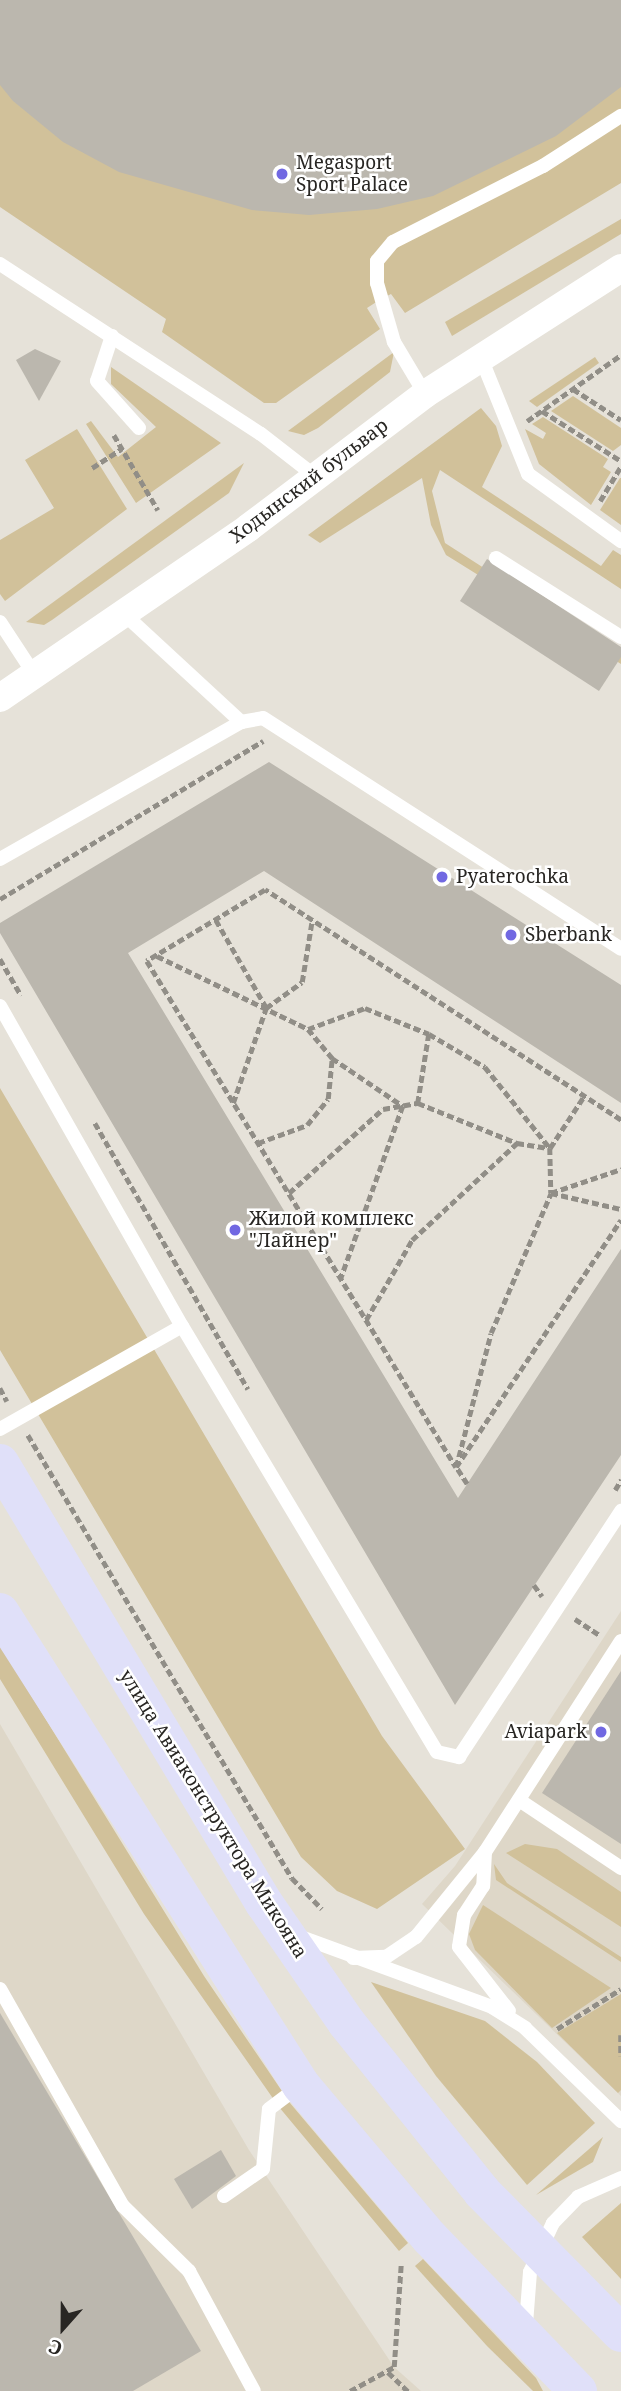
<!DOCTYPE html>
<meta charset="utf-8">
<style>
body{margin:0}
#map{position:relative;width:621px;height:2391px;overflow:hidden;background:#e6e2d9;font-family:"Noto Serif",serif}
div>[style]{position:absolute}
.built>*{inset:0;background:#ded7c8}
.green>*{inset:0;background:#d1c19a}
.building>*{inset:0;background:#bbb7ae}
.path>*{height:4.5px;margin-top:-2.25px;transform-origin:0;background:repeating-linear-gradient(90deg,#918e87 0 7px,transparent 0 10.5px)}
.lane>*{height:14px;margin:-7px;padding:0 7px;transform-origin:7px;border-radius:7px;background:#fff}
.street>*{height:28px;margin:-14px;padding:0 14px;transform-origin:14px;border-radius:14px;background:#fff}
.secondary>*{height:38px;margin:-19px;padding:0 19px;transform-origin:19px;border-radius:19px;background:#e0e0f9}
.dots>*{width:19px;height:19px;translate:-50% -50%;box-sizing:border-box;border:4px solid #fff;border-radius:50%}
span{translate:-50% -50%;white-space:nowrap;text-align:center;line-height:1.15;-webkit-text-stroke:5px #fff;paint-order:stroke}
.poi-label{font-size:19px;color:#282623}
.left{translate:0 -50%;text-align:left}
.right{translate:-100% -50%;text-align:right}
.street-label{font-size:19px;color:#282623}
.north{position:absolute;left:28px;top:2293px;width:70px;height:70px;-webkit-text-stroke:5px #fff;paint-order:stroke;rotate:201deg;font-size:19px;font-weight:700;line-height:28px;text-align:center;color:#282623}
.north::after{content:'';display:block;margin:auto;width:24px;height:32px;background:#282623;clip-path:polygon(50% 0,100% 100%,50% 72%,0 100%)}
</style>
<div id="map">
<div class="built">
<div style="clip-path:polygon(621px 1611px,621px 2096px,422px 1904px,455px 1866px)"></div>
<div style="clip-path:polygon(0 1724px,249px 2150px,394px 2367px,421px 2391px,0 2391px)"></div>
</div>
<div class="green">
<div style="clip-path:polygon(0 0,621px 0,621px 183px,405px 313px,391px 294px,381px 299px,367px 308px,380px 329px,276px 403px,264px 403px,162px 332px,166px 319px,0 207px)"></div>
<div style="clip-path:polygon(621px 219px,621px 234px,452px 336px,445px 322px)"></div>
<div style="clip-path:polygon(394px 352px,390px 372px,318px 428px,304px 435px,288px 431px)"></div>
<div style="clip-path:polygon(595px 357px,599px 363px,537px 407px,529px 401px)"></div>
<div style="clip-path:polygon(111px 367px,221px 443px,136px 503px,86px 424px,91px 421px,118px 457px,156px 427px,111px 384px)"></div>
<div style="clip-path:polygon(573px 396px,621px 428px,621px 445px,613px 451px,551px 411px)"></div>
<div style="clip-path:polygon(481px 408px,496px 426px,502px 446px,482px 487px,601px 566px,613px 550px,621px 555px,621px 589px,440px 470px,432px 491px,445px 543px,621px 656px,621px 664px,446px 555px,431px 525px,422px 478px,320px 543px,308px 535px)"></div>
<div style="clip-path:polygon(543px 417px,608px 459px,603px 467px,611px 472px,591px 505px,539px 464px,525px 429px,543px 439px,546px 433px,532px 424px)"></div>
<div style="clip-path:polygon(77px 429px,127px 509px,5px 601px,0 594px,0 540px,54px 508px,25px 460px)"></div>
<div style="clip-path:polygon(244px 463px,229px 493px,52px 620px,44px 625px,26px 622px)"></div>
<div style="clip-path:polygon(620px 478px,621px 478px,621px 525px,600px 510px)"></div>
<div style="clip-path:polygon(0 1088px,382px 1736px,465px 1849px,377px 1909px,337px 1891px,301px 1857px,0 1350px)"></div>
<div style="clip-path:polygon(0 1645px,204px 1976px,290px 2103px,408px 2243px,399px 2251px,279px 2107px,144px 1914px,0 1679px)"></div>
<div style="clip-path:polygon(525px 1844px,557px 1849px,621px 1892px,621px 1927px,506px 1853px)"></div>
<div style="clip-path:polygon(494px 1864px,507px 1883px,621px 1957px,621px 1962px,496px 1880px)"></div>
<div style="clip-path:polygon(483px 1905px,611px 1988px,552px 2028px,475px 1950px,469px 1934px)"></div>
<div style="clip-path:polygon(371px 1982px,485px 2021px,537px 2062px,595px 2123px,527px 2185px,436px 2076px)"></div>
<div style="clip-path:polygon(621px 1994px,621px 2090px,618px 2093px,557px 2033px)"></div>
<div style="clip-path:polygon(603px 2137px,593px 2162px,536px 2195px)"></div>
<div style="clip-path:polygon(621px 2203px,621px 2279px,582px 2237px)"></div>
<div style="clip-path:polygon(423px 2259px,536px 2378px,543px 2391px,533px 2391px,487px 2346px,415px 2266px)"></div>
</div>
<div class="building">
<div style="clip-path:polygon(0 0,621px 0,621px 87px,556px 136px,433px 196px,377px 209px,309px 215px,252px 210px,119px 172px,63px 142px,13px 101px,0 85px)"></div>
<div style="clip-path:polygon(35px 349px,61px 361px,39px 401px,16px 360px)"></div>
<div style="clip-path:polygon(487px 559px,621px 647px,621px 657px,599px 691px,460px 601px)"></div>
<div style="clip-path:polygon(269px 762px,621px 985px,621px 1103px,264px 871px,128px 953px,458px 1498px,621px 1249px,621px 1455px,455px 1705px,0 933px,0 923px)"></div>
<div style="clip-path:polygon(621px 1671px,621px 1844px,542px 1793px)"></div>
<div style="clip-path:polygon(0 2013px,201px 2351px,133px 2391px,0 2391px)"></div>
<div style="clip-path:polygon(221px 2150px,236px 2176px,192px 2209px,174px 2179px)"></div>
</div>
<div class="path">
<div style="left:573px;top:389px;width:57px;rotate:32.9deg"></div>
<div style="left:542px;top:411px;width:93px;rotate:32.3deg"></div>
<div style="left:527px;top:421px;width:115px;rotate:-35.1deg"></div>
<div style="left:114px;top:435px;width:87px;rotate:59.6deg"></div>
<div style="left:92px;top:468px;width:35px;rotate:-33deg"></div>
<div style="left:600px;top:501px;width:41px;rotate:-59deg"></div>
<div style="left:0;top:899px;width:307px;rotate:-31deg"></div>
<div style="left:216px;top:920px;width:100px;rotate:60.1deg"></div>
<div style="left:157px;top:956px;width:168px;rotate:25.8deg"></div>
<div style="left:308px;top:1029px;width:38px;rotate:50deg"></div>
<div style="left:0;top:959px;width:42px;rotate:59.7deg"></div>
<div style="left:308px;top:1029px;width:61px;rotate:-20.2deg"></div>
<div style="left:365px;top:1008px;width:69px;rotate:22.1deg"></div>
<div style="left:429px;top:1034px;width:70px;rotate:99.1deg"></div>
<div style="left:429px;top:1034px;width:65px;rotate:30.5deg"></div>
<div style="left:485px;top:1067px;width:104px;rotate:51.3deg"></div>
<div style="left:550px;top:1148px;width:62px;rotate:-56.8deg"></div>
<div style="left:233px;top:1103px;width:101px;rotate:-70.8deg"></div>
<div style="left:266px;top:1008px;width:44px;rotate:-35.8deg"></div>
<div style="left:302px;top:982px;width:63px;rotate:-80.8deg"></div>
<div style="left:621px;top:1120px;width:424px;rotate:-147.1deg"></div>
<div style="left:265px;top:890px;width:138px;rotate:149deg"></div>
<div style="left:147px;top:961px;width:593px;rotate:58.59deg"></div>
<div style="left:456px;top:1467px;width:297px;rotate:-56.3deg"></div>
<div style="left:95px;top:1123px;width:307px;rotate:60.1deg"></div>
<div style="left:258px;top:1143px;width:52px;rotate:-20.2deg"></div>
<div style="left:307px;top:1125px;width:33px;rotate:-51deg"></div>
<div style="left:328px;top:1099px;width:41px;rotate:-84.4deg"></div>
<div style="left:332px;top:1058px;width:86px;rotate:34.1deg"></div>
<div style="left:403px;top:1106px;width:183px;rotate:109.8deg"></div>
<div style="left:289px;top:1193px;width:126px;rotate:-41.8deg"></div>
<div style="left:383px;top:1109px;width:36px;rotate:-10deg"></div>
<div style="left:418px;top:1103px;width:107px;rotate:22deg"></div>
<div style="left:517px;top:1143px;width:33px;rotate:9deg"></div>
<div style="left:550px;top:1148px;width:45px;rotate:88.7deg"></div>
<div style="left:551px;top:1193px;width:74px;rotate:-18.9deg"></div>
<div style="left:366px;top:1320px;width:92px;rotate:-60.1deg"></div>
<div style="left:412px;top:1240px;width:143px;rotate:-42.7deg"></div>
<div style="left:0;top:1388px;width:15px;rotate:62deg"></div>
<div style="left:28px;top:1435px;width:516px;rotate:59.21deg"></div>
<div style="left:292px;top:1878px;width:43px;rotate:45.9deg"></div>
<div style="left:467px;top:1484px;width:20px;rotate:-123deg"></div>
<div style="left:456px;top:1467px;width:138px;rotate:-75.4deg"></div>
<div style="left:491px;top:1333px;width:152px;rotate:-66.8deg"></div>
<div style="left:551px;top:1193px;width:72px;rotate:12.9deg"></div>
<div style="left:615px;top:1490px;width:12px;rotate:-59deg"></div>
<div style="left:534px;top:1585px;width:14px;rotate:54deg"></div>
<div style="left:575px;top:1619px;width:30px;rotate:33deg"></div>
<div style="left:557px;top:2029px;width:75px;rotate:-32deg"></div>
<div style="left:621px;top:2035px;width:21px;rotate:90deg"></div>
<div style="left:388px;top:2372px;width:28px;rotate:44deg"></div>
<div style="left:350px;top:2391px;width:50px;rotate:-28.6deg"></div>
<div style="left:394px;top:2367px;width:103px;rotate:-86.1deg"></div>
</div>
<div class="lane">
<div style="left:0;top:264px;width:311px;rotate:33.1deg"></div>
<div style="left:261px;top:434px;width:68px;rotate:37.9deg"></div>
<div style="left:112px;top:336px;width:47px;rotate:108.4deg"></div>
<div style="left:97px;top:381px;width:63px;rotate:48.2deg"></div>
<div style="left:481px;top:358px;width:125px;rotate:67.9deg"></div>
<div style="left:528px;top:474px;width:115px;rotate:35.8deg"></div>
<div style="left:425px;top:394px;width:61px;rotate:-120.8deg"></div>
<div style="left:394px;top:342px;width:61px;rotate:-106.1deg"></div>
<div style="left:377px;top:283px;width:22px;rotate:-90deg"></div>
<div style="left:377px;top:261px;width:25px;rotate:-50deg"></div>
<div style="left:393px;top:242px;width:168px;rotate:-26.9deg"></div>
<div style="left:543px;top:166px;width:93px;rotate:-32.7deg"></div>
<div style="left:496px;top:558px;width:148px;rotate:32.3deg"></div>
<div style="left:123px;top:613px;width:161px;rotate:42.7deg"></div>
<div style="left:0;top:622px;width:62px;rotate:56.8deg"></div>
<div style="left:0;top:859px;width:277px;rotate:-29.6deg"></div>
<div style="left:241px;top:722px;width:22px;rotate:-10deg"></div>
<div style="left:263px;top:718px;width:426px;rotate:32.8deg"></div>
<div style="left:0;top:1006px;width:368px;rotate:60.4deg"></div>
<div style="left:182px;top:1326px;width:496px;rotate:59.1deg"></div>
<div style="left:437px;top:1752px;width:23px;rotate:13deg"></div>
<div style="left:459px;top:1757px;width:295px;rotate:-56.6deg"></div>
<div style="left:0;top:1429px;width:209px;rotate:-29.5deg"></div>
<div style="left:519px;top:1800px;width:123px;rotate:33.7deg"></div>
<div style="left:485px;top:1852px;width:34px;rotate:93deg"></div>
<div style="left:483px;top:1886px;width:35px;rotate:123deg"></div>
<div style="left:464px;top:1915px;width:32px;rotate:99deg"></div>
<div style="left:459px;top:1947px;width:81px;rotate:52deg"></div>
<div style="left:301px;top:1937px;width:203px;rotate:20.1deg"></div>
<div style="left:492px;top:2007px;width:39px;rotate:32deg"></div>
<div style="left:525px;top:2028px;width:134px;rotate:44.1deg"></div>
<div style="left:353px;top:1958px;width:33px;rotate:-2deg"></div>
<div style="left:386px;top:1957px;width:36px;rotate:-34deg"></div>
<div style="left:416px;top:1937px;width:109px;rotate:-50.9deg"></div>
<div style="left:485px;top:1852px;width:251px;rotate:-57.2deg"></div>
<div style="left:0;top:1989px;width:249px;rotate:60.5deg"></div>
<div style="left:123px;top:2206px;width:93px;rotate:44.6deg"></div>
<div style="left:189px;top:2271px;width:136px;rotate:61.6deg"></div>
<div style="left:224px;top:2196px;width:47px;rotate:-34.7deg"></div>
<div style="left:263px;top:2169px;width:60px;rotate:-84.3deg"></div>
<div style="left:269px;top:2109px;width:39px;rotate:-37deg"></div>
<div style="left:526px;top:2324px;width:52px;rotate:-85.6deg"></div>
<div style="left:530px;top:2272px;width:54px;rotate:-64.9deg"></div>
<div style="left:553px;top:2223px;width:36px;rotate:-46deg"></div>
<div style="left:578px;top:2197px;width:47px;rotate:-23.8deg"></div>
</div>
<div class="street">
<div style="left:0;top:698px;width:301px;rotate:-34.4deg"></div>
<div style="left:248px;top:528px;width:222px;rotate:-37.1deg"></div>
<div style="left:425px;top:394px;width:233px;rotate:-32.7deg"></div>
</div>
<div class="secondary">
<div style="left:0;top:1463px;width:513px;rotate:59.04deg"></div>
<div style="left:264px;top:1903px;width:145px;rotate:55.4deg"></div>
<div style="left:346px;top:2022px;width:218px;rotate:51.3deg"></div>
<div style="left:482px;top:2192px;width:198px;rotate:45.4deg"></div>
<div style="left:0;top:1612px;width:561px;rotate:57.53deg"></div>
<div style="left:301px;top:2085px;width:200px;rotate:49.9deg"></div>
<div style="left:430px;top:2238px;width:213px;rotate:46deg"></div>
</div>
<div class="dots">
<div style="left:282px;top:174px;background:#7168e2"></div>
<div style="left:442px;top:877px;background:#7168e2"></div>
<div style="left:511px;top:935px;background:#7168e2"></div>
<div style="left:235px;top:1230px;background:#7168e2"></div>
<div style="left:601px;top:1732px;background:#7168e2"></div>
</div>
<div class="poi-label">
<span class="left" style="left:296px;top:174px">Megasport<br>Sport Palace</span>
<span class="left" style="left:456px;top:877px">Pyaterochka</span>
<span class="left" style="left:525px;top:935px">Sberbank</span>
<span class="left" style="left:249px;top:1230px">Жилой комплекс<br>"Лайнер"</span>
<span class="right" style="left:587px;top:1732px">Aviapark</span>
</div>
<div class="street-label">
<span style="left:309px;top:481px;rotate:-37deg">Ходынский бульвар</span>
<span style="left:213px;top:1814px;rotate:58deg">улица Авиаконструктора Микояна</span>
</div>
<div class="north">С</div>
</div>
